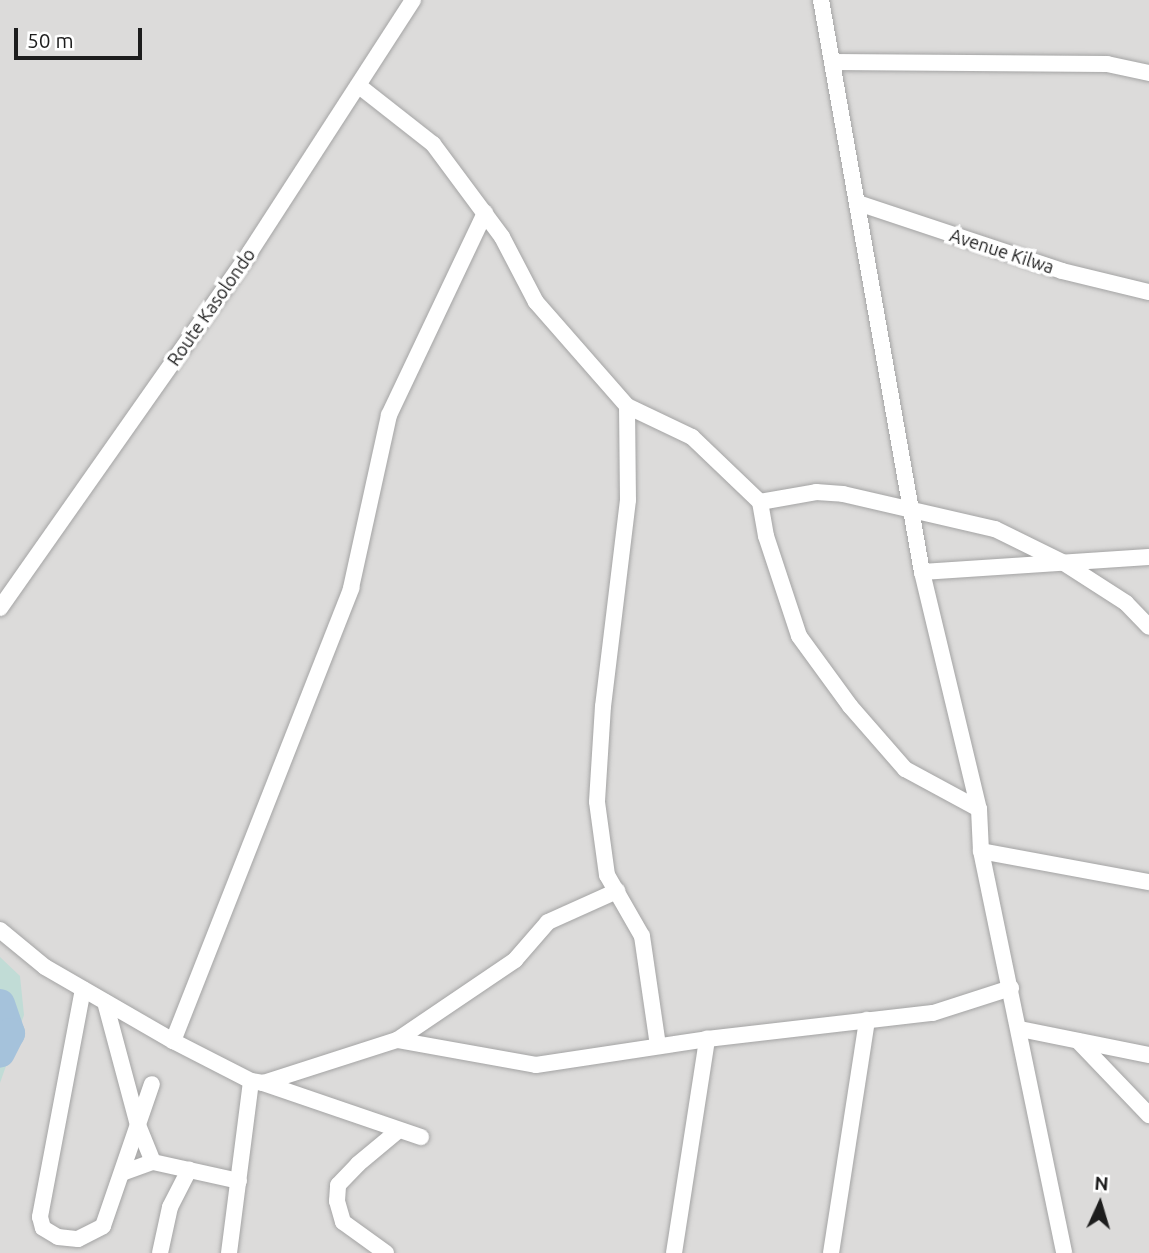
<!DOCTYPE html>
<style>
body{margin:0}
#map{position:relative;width:1149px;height:1253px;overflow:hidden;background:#eeede4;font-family:Ubuntu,sans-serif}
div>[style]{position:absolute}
.residential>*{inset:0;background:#dcdbda}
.wetland>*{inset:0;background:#c1dcd6}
.river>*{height:30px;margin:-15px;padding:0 15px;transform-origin:15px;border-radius:15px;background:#a5c2db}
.roads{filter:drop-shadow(0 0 2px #a4a4a4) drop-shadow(0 0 2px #a4a4a4)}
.minor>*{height:16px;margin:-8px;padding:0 8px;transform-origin:8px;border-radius:8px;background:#fff}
span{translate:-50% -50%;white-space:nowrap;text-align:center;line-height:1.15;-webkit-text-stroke:7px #fff;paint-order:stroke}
.street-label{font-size:18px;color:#1d1d1d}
.north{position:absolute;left:1065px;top:1169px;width:70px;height:70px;-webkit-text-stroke:5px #fff;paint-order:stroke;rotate:4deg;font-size:19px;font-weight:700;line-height:28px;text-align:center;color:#1d1d1d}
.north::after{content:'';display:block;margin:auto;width:24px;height:32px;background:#1d1d1d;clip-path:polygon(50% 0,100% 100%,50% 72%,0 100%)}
.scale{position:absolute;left:14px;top:28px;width:128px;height:32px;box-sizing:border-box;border:4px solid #1d1d1d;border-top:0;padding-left:9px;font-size:21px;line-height:24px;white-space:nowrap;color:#1d1d1d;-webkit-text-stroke:5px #fff;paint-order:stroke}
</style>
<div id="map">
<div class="residential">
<div style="clip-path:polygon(0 0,1149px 0,1149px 1253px,0 1253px)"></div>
</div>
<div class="wetland">
<div style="clip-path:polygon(0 957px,20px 976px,24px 1015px,0 1083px)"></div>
</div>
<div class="river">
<div style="left:0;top:1004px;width:31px;rotate:71deg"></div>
<div style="left:10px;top:1033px;width:22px;rotate:117deg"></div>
</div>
<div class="roads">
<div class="minor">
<div style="left:821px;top:0;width:581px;rotate:79.99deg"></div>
<div style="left:922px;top:572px;width:244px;rotate:76.5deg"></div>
<div style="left:979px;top:809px;width:42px;rotate:87.3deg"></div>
<div style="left:981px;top:851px;width:410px;rotate:78.3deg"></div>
<div style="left:833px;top:62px;width:274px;rotate:0.4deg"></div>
<div style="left:1107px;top:64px;width:43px;rotate:12.1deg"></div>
<div style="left:359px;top:86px;width:94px;rotate:38.1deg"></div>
<div style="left:433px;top:144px;width:116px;rotate:53.4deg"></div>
<div style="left:502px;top:237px;width:73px;rotate:62.4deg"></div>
<div style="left:536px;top:302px;width:138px;rotate:48.8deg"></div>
<div style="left:627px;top:406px;width:72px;rotate:25.5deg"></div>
<div style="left:692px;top:437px;width:94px;rotate:43.7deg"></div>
<div style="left:760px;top:502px;width:35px;rotate:80deg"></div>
<div style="left:766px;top:536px;width:105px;rotate:71.7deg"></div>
<div style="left:799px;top:636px;width:87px;rotate:53.9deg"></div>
<div style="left:850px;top:706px;width:84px;rotate:48.9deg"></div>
<div style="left:905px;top:769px;width:84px;rotate:28.4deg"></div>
<div style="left:858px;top:203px;width:215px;rotate:18.4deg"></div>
<div style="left:1062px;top:271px;width:89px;rotate:13.6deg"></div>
<div style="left:627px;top:406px;width:94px;rotate:89.4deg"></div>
<div style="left:628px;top:500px;width:208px;rotate:96.9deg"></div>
<div style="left:603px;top:706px;width:96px;rotate:93.6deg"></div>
<div style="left:597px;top:802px;width:74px;rotate:82.2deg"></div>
<div style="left:607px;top:875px;width:70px;rotate:60.2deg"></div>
<div style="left:642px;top:936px;width:111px;rotate:81.7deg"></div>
<div style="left:760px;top:502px;width:57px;rotate:-10.1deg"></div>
<div style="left:816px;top:492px;width:27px;rotate:4deg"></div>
<div style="left:843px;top:494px;width:156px;rotate:13deg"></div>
<div style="left:995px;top:529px;width:77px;rotate:26.2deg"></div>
<div style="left:1064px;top:563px;width:74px;rotate:32.8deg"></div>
<div style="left:1126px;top:603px;width:33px;rotate:46deg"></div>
<div style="left:922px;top:572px;width:227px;rotate:-3.8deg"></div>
<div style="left:0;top:608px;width:435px;rotate:-54.9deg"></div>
<div style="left:250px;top:252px;width:300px;rotate:-57.1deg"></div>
<div style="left:981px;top:851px;width:171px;rotate:10.5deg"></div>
<div style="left:0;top:930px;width:58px;rotate:39.4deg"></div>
<div style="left:45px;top:967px;width:148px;rotate:30deg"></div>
<div style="left:173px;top:1041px;width:88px;rotate:27.1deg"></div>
<div style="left:251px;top:1081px;width:12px;rotate:9deg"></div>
<div style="left:263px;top:1083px;width:141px;rotate:-17.8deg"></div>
<div style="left:397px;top:1040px;width:141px;rotate:10.2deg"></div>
<div style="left:536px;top:1065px;width:173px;rotate:-8.6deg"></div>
<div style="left:707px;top:1039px;width:227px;rotate:-6.6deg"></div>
<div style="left:933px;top:1013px;width:82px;rotate:-17.8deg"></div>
<div style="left:83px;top:989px;width:232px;rotate:100.7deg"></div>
<div style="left:40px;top:1217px;width:11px;rotate:75deg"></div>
<div style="left:43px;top:1228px;width:17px;rotate:31deg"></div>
<div style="left:58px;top:1237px;width:20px;rotate:6deg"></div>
<div style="left:78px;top:1239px;width:28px;rotate:-27deg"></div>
<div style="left:103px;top:1226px;width:150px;rotate:-71deg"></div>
<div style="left:105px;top:1002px;width:127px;rotate:75deg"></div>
<div style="left:138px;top:1125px;width:40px;rotate:68deg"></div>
<div style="left:1020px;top:1029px;width:132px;rotate:11.4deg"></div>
<div style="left:397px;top:1040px;width:143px;rotate:-34.1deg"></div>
<div style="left:515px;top:960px;width:50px;rotate:-49deg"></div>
<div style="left:548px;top:922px;width:76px;rotate:-24.2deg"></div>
<div style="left:173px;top:1041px;width:487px;rotate:-68.5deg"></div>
<div style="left:351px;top:588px;width:177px;rotate:-77.6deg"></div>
<div style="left:389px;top:415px;width:224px;rotate:-64.6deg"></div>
<div style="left:1078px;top:1041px;width:103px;rotate:46.2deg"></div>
<div style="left:263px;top:1083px;width:167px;rotate:18.9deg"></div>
<div style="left:122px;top:1173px;width:33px;rotate:-20deg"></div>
<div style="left:153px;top:1162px;width:88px;rotate:12.5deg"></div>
<div style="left:160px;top:1253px;width:47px;rotate:-77.7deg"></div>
<div style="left:170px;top:1207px;width:42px;rotate:-62.8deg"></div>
<div style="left:229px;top:1253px;width:173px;rotate:-82.7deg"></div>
<div style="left:386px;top:1253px;width:53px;rotate:-144.2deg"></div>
<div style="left:343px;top:1222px;width:22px;rotate:-106deg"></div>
<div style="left:337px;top:1201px;width:16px;rotate:-86deg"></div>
<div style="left:338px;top:1185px;width:29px;rotate:-46deg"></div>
<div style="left:358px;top:1164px;width:53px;rotate:-39.7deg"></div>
<div style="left:674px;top:1253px;width:217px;rotate:-81.2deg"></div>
<div style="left:831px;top:1253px;width:236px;rotate:-81.2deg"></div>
</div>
</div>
<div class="street-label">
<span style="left:1002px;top:251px;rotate:18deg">Avenue Kilwa</span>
<span style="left:211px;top:307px;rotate:-55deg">Route Kasolondo</span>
</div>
<div class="north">N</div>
<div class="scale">50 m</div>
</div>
